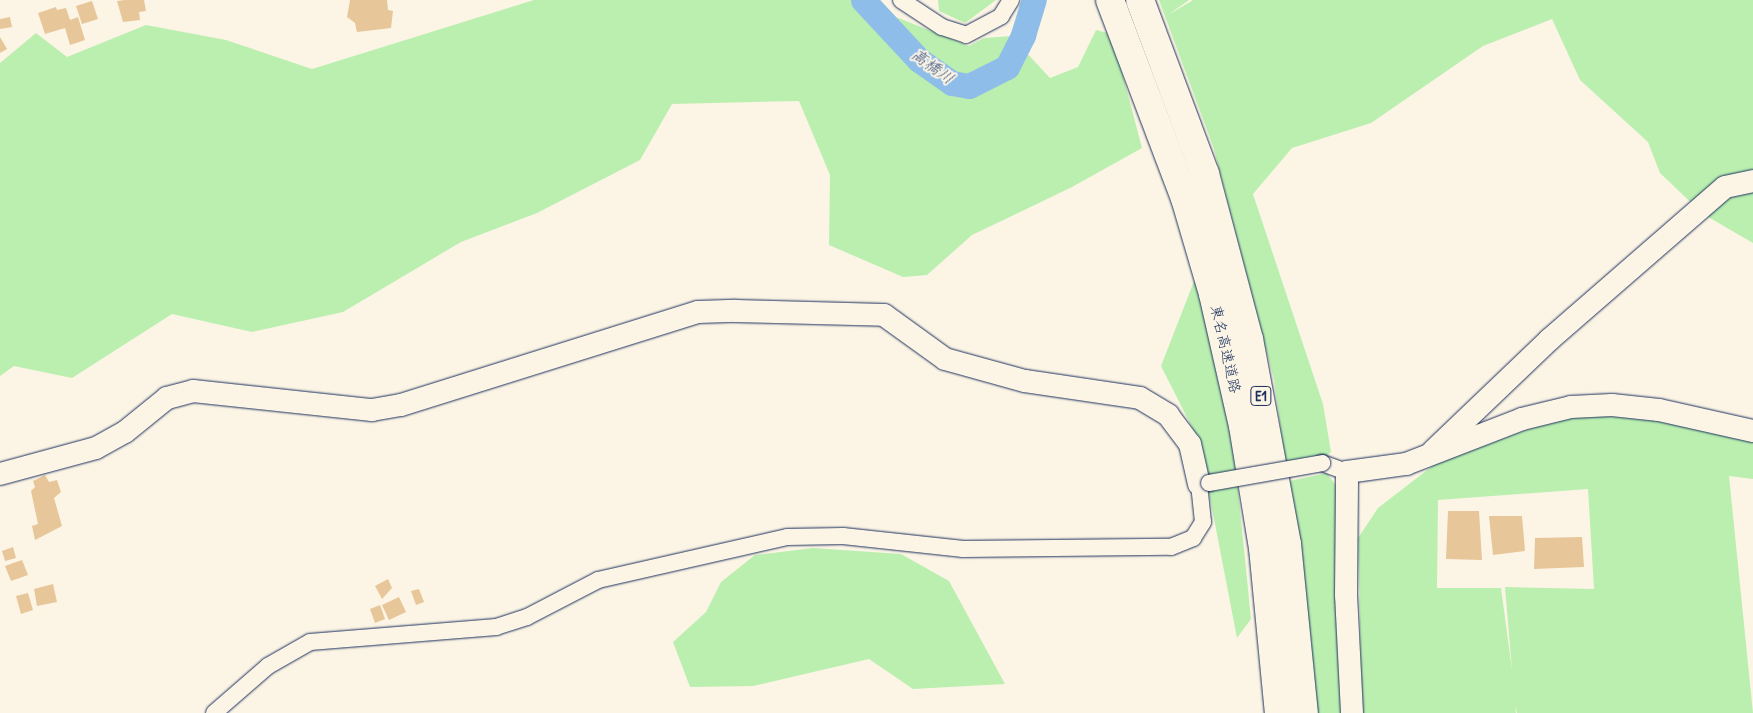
<!DOCTYPE html>
<meta charset="utf-8">
<style>
body{margin:0}
#map{position:relative;width:1753px;height:713px;overflow:hidden;background:#fcf5e5;font-family:"Patrick Hand","Klee One",sans-serif}
div>[style]{position:absolute}
.green>*{inset:0;background:#baefb0}
.river>*{height:25px;margin:-12.5px;padding:0 12.5px;transform-origin:12.5px;border-radius:12.5px;background:#8fbde9}
.building>*{inset:0;background:#e7c699}
.roads{filter:drop-shadow(0 0 1px #1b2f5e) drop-shadow(0 0 1px #1b2f5e)}
.street>*{height:16px;margin:-8px;padding:0 8px;transform-origin:8px;border-radius:8px;background:#fcf5e5}
.secondary>*{height:22px;margin:-11px;padding:0 11px;transform-origin:11px;border-radius:11px;background:#fcf5e5}
.highway>*{height:28px;margin:-14px;padding:0 14px;transform-origin:14px;border-radius:14px;background:#fcf5e5}
.bridges{filter:drop-shadow(0 0 1px #1b2f5e) drop-shadow(0 0 1px #1b2f5e)}
.street-bridge>*{height:16px;margin:-8px;padding:0 8px;transform-origin:8px;border-radius:8px;background:#fcf5e5}
span{translate:-50% -50%;white-space:nowrap;text-align:center;line-height:1.15;-webkit-text-stroke:4px #fcf5e5;paint-order:stroke}
.shield-label span{padding:1px 4px;background:#fcf5e5;border:1px solid;border-radius:4px;-webkit-text-stroke-width:0}
.shield-label{font-size:14px;color:#1b2f5e;font-weight:700}
.street-label{font-size:15px;color:#1b2f5e}
.water-label{font-size:16px;color:#385281;font-style:italic}
</style>
<div id="map">
<div class="green">
<div style="clip-path:polygon(534px 0,880px 0,896px 17px,969px 46px,984px 38px,1011px 36px,1050px 78px,1078px 67px,1096px 30px,1112px 34px,1142px 148px,1072px 187px,972px 235px,927px 275px,903px 277px,829px 245px,830px 175px,799px 101px,672px 104px,640px 160px,537px 213px,461px 242px,343px 312px,252px 332px,172px 314px,72px 378px,14px 366px,0 376px,0 63px,36px 33px,67px 57px,146px 25px,226px 40px,312px 69px)"></div>
<div style="clip-path:polygon(938px 0,996px 0,965px 23px,939px 11px)"></div>
<div style="clip-path:polygon(1159px 0,1189px 0,1168px 15px,1193px 0,1753px 0,1753px 243px,1703px 214px,1660px 173px,1648px 142px,1580px 80px,1552px 19px,1483px 46px,1371px 123px,1292px 148px,1253px 194px,1323px 404px,1331px 452px,1325px 457px,1285px 461px,1274px 380px,1214px 149px)"></div>
<div style="clip-path:polygon(1198px 271px,1235px 460px,1251px 619px,1237px 638px,1199px 441px,1161px 366px)"></div>
<div style="clip-path:polygon(evenodd,1571px 413px,1680px 422px,1753px 442px,1753px 479px,1729px 476px,1753px 713px,1517px 713px,1515px 705px,1516px 713px,1362px 713px,1358px 538px,1378px 508px,1435px 464px,1571px 413px,1588px 489px,1594px 589px,1505px 587px,1512px 670px,1501px 588px,1437px 588px,1438px 500px,1588px 489px)"></div>
<div style="clip-path:polygon(1327px 473px,1339px 490px,1344px 713px,1313px 713px,1285px 482px)"></div>
<div style="clip-path:polygon(813px 548px,901px 554px,949px 581px,1005px 684px,913px 689px,869px 659px,753px 686px,690px 687px,673px 642px,706px 612px,721px 582px,755px 555px)"></div>
</div>
<div class="river">
<div style="left:863px;top:0;width:82px;rotate:47deg"></div>
<div style="left:919px;top:60px;width:40px;rotate:34.9deg"></div>
<div style="left:952px;top:83px;width:17px;rotate:10deg"></div>
<div style="left:969px;top:86px;width:42px;rotate:-26.6deg"></div>
<div style="left:1007px;top:67px;width:36px;rotate:-63deg"></div>
<div style="left:1023px;top:35px;width:37px;rotate:-73deg"></div>
</div>
<div class="building">
<div style="clip-path:polygon(125px 0,144px 0,146px 11px,139px 12px,140px 20px,123px 22px,117px 1px)"></div>
<div style="clip-path:polygon(350px 0,387px 0,388px 10px,393px 11px,391px 28px,357px 32px,355px 23px,347px 17px)"></div>
<div style="clip-path:polygon(92px 1px,98px 19px,82px 24px,76px 6px)"></div>
<div style="clip-path:polygon(56px 7px,57px 10px,66px 8px,70px 20px,78px 17px,85px 40px,70px 45px,65px 28px,45px 34px,38px 13px)"></div>
<div style="clip-path:polygon(10px 17px,12px 27px,0 29px,0 19px)"></div>
<div style="clip-path:polygon(0 37px,7px 49px,0 53px)"></div>
<div style="clip-path:polygon(45px 475px,49px 482px,57px 480px,61px 492px,54px 498px,62px 526px,35px 540px,32px 526px,38px 524px,31px 491px,35px 487px,33px 481px)"></div>
<div style="clip-path:polygon(1448px 511px,1479px 511px,1482px 560px,1446px 559px)"></div>
<div style="clip-path:polygon(1489px 516px,1522px 516px,1525px 551px,1493px 555px)"></div>
<div style="clip-path:polygon(1582px 537px,1584px 567px,1534px 569px,1535px 538px)"></div>
<div style="clip-path:polygon(13px 547px,16px 558px,5px 561px,2px 551px)"></div>
<div style="clip-path:polygon(22px 560px,28px 575px,11px 581px,5px 566px)"></div>
<div style="clip-path:polygon(388px 579px,392px 588px,382px 599px,375px 586px)"></div>
<div style="clip-path:polygon(53px 584px,57px 602px,37px 606px,34px 589px)"></div>
<div style="clip-path:polygon(419px 589px,424px 602px,416px 605px,411px 591px)"></div>
<div style="clip-path:polygon(28px 593px,33px 610px,21px 614px,16px 596px)"></div>
<div style="clip-path:polygon(399px 597px,406px 612px,389px 620px,382px 605px)"></div>
<div style="clip-path:polygon(380px 605px,385px 619px,375px 623px,370px 609px)"></div>
</div>
<div class="roads">
<div class="street">
<div style="left:901px;top:0;width:49px;rotate:33.4deg"></div>
<div style="left:942px;top:27px;width:25px;rotate:18deg"></div>
<div style="left:966px;top:35px;width:40px;rotate:-28deg"></div>
<div style="left:1001px;top:16px;width:19px;rotate:-58deg"></div>
<div style="left:1322px;top:463px;width:27px;rotate:20deg"></div>
<div style="left:214px;top:713px;width:72px;rotate:-41deg"></div>
<div style="left:268px;top:666px;width:48px;rotate:-29.7deg"></div>
<div style="left:310px;top:642px;width:187px;rotate:-4.6deg"></div>
<div style="left:496px;top:627px;width:33px;rotate:-18deg"></div>
<div style="left:527px;top:617px;width:80px;rotate:-27.5deg"></div>
<div style="left:598px;top:580px;width:194px;rotate:-12.8deg"></div>
<div style="left:787px;top:537px;width:56px;rotate:-1deg"></div>
<div style="left:843px;top:536px;width:121px;rotate:6.2deg"></div>
<div style="left:963px;top:549px;width:208px;rotate:-0.6deg"></div>
<div style="left:1171px;top:547px;width:24px;rotate:-22deg"></div>
<div style="left:1193px;top:538px;width:19px;rotate:-58deg"></div>
<div style="left:1203px;top:522px;width:38px;rotate:-96deg"></div>
<div style="left:1199px;top:484px;width:10px;rotate:-6deg"></div>
</div>
<div class="secondary">
<div style="left:1433px;top:451px;width:161px;rotate:-43.7deg"></div>
<div style="left:1549px;top:340px;width:233px;rotate:-41deg"></div>
<div style="left:1725px;top:187px;width:29px;rotate:-12deg"></div>
<div style="left:0;top:474px;width:99px;rotate:-15.2deg"></div>
<div style="left:96px;top:448px;width:33px;rotate:-29deg"></div>
<div style="left:125px;top:432px;width:54px;rotate:-39deg"></div>
<div style="left:167px;top:398px;width:27px;rotate:-15deg"></div>
<div style="left:193px;top:391px;width:180px;rotate:6.1deg"></div>
<div style="left:372px;top:410px;width:29px;rotate:-10deg"></div>
<div style="left:401px;top:405px;width:311px;rotate:-17.4deg"></div>
<div style="left:698px;top:312px;width:38px;rotate:-2deg"></div>
<div style="left:736px;top:311px;width:148px;rotate:1.5deg"></div>
<div style="left:884px;top:315px;width:75px;rotate:35.8deg"></div>
<div style="left:945px;top:359px;width:83px;rotate:15.4deg"></div>
<div style="left:1025px;top:381px;width:116px;rotate:8.4deg"></div>
<div style="left:1140px;top:398px;width:33px;rotate:31deg"></div>
<div style="left:1168px;top:415px;width:36px;rotate:53deg"></div>
<div style="left:1190px;top:444px;width:41px;rotate:77.3deg"></div>
<div style="left:1352px;top:713px;width:118px;rotate:-92.9deg"></div>
<div style="left:1346px;top:595px;width:123px;rotate:-89.5deg"></div>
<div style="left:1347px;top:472px;width:60px;rotate:-7.7deg"></div>
<div style="left:1406px;top:464px;width:124px;rotate:-21.2deg"></div>
<div style="left:1522px;top:419px;width:50px;rotate:-13.8deg"></div>
<div style="left:1571px;top:407px;width:41px;rotate:-2.8deg"></div>
<div style="left:1612px;top:405px;width:47px;rotate:6.1deg"></div>
<div style="left:1659px;top:410px;width:96px;rotate:12.6deg"></div>
</div>
<div class="highway">
<div style="left:1110px;top:0;width:212px;rotate:69.3deg"></div>
<div style="left:1185px;top:198px;width:100px;rotate:73.7deg"></div>
<div style="left:1213px;top:294px;width:135px;rotate:77.2deg"></div>
<div style="left:1243px;top:426px;width:124px;rotate:80.7deg"></div>
<div style="left:1263px;top:548px;width:166px;rotate:84.5deg"></div>
<div style="left:1140px;top:0;width:186px;rotate:69.5deg"></div>
<div style="left:1205px;top:174px;width:171px;rotate:75.1deg"></div>
<div style="left:1249px;top:339px;width:208px;rotate:79.5deg"></div>
<div style="left:1287px;top:544px;width:170px;rotate:84.3deg"></div>
</div>
</div>
<div class="bridges">
<div class="street-bridge">
<div style="left:1209px;top:483px;width:115px;rotate:-10deg"></div>
</div>
</div>
<div class="shield-label">
<span style="left:1261px;top:396px">E1</span>
</div>
<div class="street-label">
<span style="left:1226px;top:349px;rotate:77deg">東名高速道路</span>
</div>
<div class="water-label">
<span style="left:933px;top:66px;rotate:36deg">高橋川</span>
</div>
</div>
